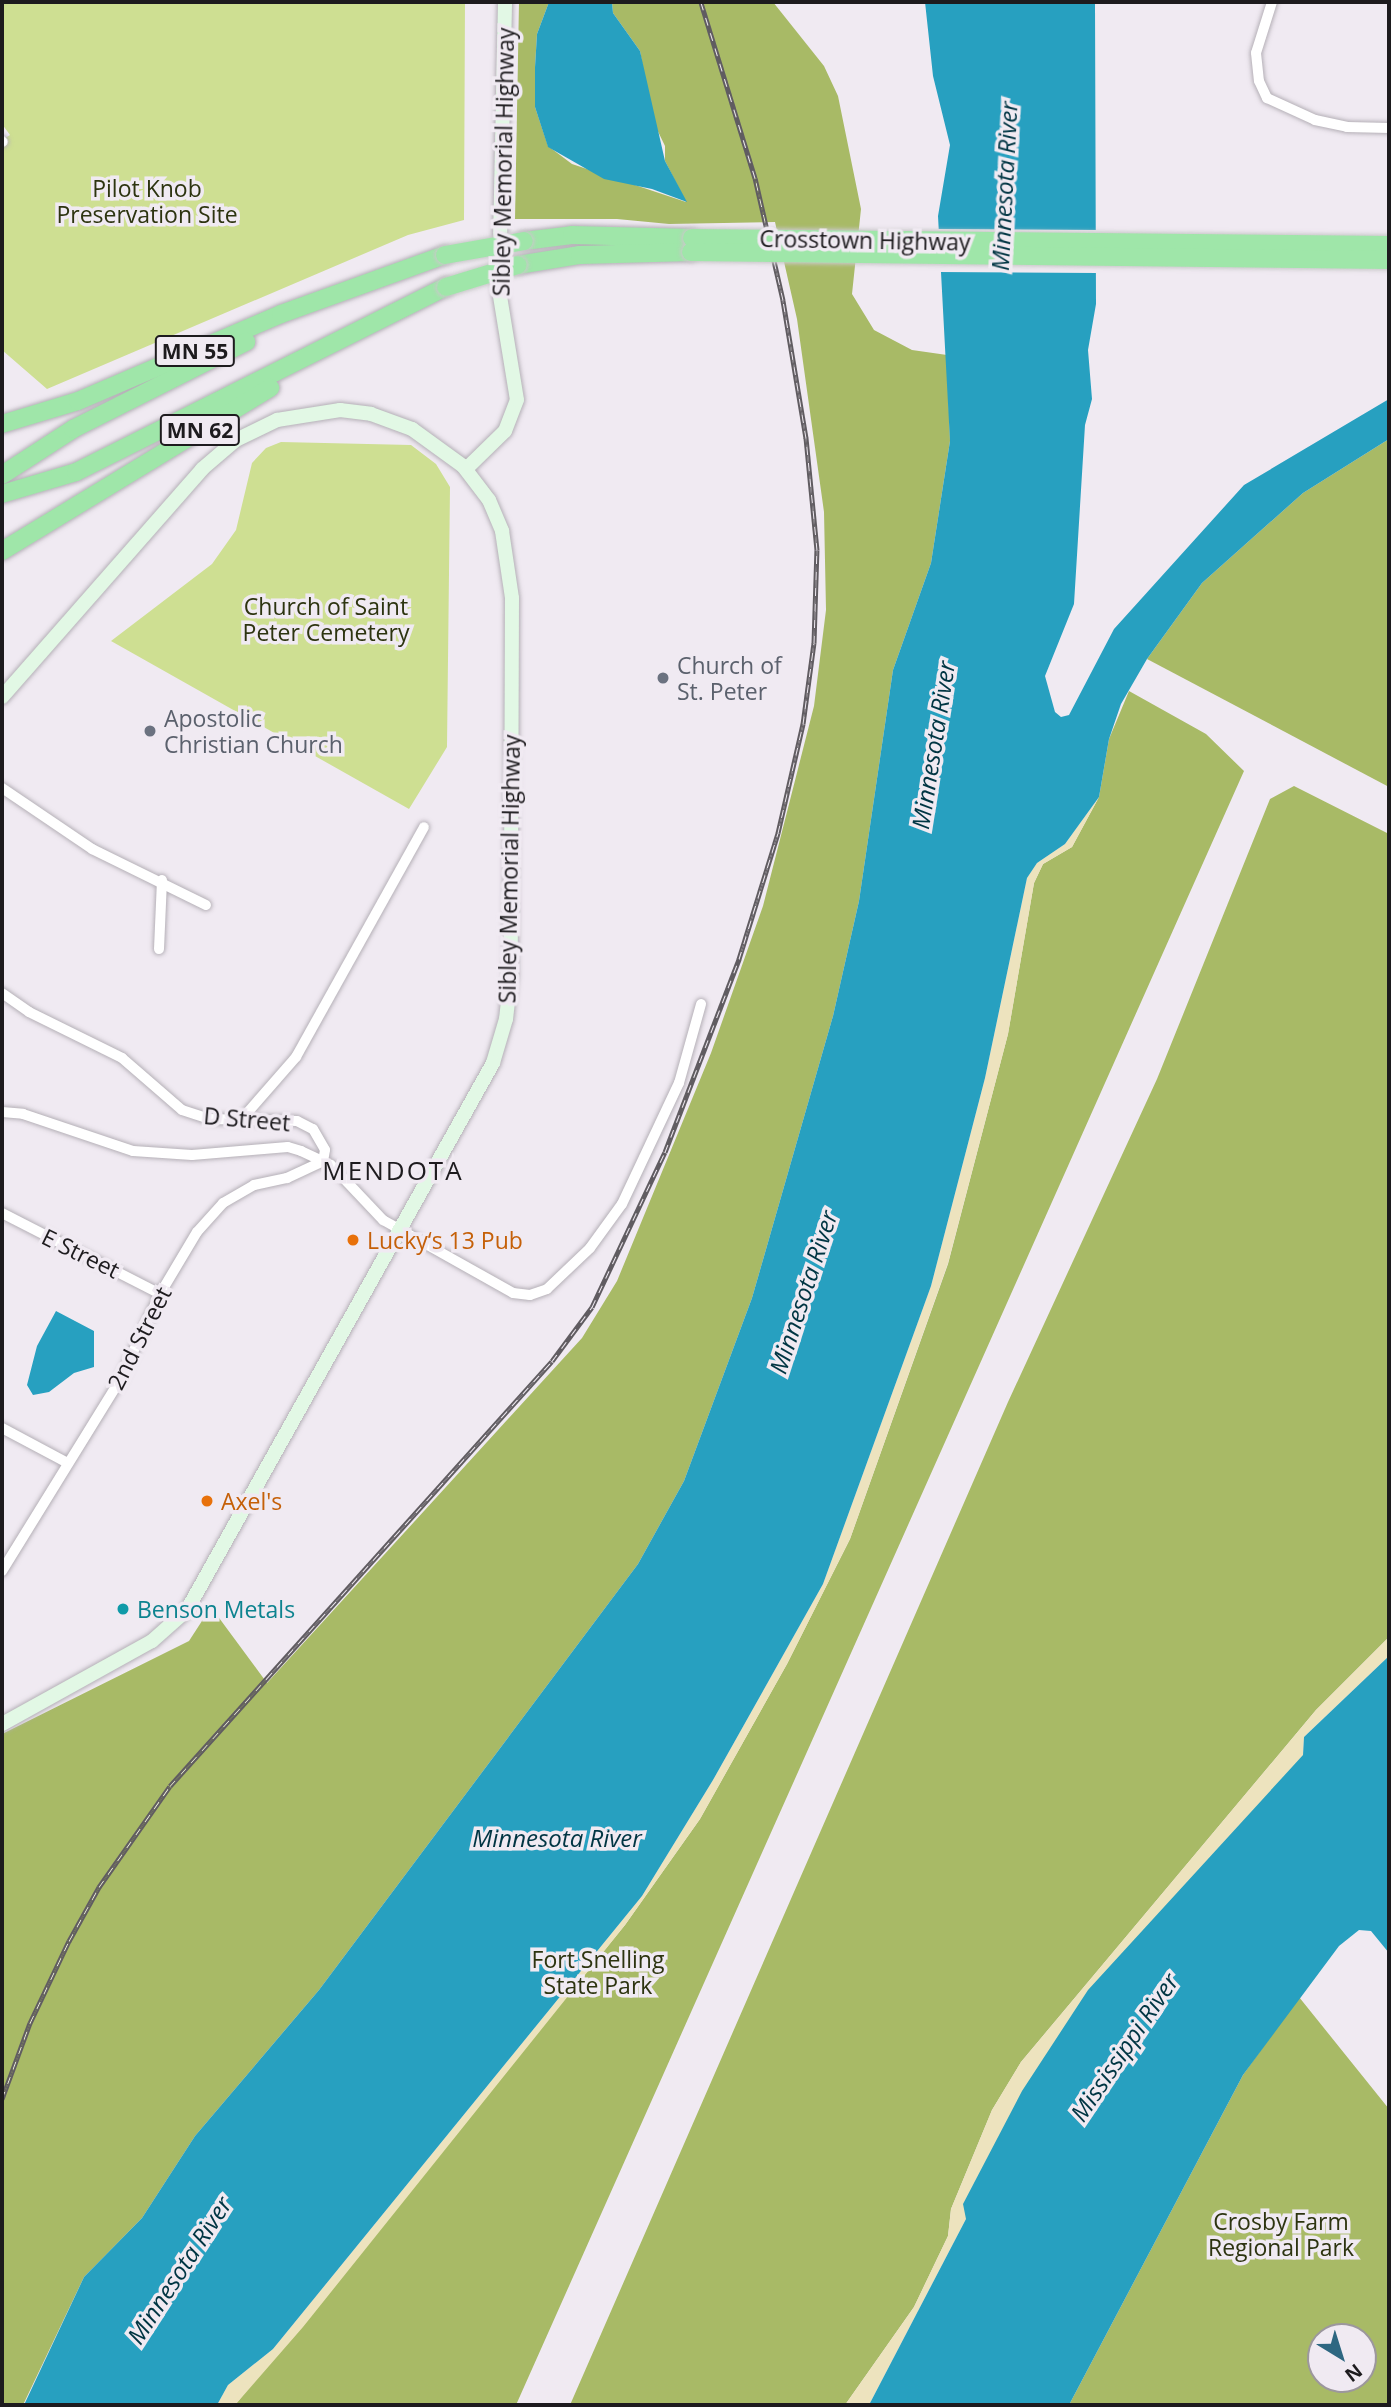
<!DOCTYPE html>
<meta charset="utf-8">
<style>
body{margin:0}
#map{position:relative;width:1391px;height:2407px;overflow:hidden;background:#f0eaf2;font-family:"Open Sans",sans-serif}
div>[style]{position:absolute}
.green>*{inset:0;background:#cedf92}
.forest>*{inset:0;background:#a8ba66}
.sand>*{inset:0;background:#ede3be}
.water>*{inset:0;background:#27a0c0}
.pier>*{inset:0;background:#f0eaf2}
.roads{filter:drop-shadow(0 0 2px #b5b0b7) drop-shadow(0 0 2px #b5b0b7)}
.street>*{height:10px;margin:-5px;padding:0 5px;transform-origin:5px;border-radius:5px;background:#fff}
.secondary>*{height:14px;margin:-7px;padding:0 7px;transform-origin:7px;border-radius:7px;background:#e2f8e5}
.highway>*{height:18px;margin:-9px;padding:0 9px;transform-origin:9px;border-radius:9px;background:#9fe6a9}
.rail>*{height:5px;margin-top:-2.5px;transform-origin:0;background:repeating-linear-gradient(90deg,#f0eaf2 0 8px,#605c61 0 16px);box-sizing:border-box;border-block:2px solid #605c61}
.bridges{filter:drop-shadow(0 0 2px #c9c8c9) drop-shadow(0 0 2px #c9c8c9)}
.highway-bridge>*{height:18px;margin:-9px;padding:0 9px;transform-origin:9px;border-radius:9px;background:#9fe6a9}
.dots>*{width:19px;height:19px;translate:-50% -50%;box-sizing:border-box;border:4px solid #f0eaf2;border-radius:50%}
span{translate:-50% -50%;white-space:nowrap;text-align:center;line-height:1.15;-webkit-text-stroke:7px #f0eaf2;paint-order:stroke}
.shield-label span{padding:2px 5px;background:#f0eaf2;border:2px solid;border-radius:5px;-webkit-text-stroke-width:0}
.shield-label{font-size:21px;color:#1d1b1e;font-weight:700}
.street-label{font-size:23px;color:#1d1b1e}
.park-label{font-size:23px;color:#2d3410}
.worship-label{font-size:23px;color:#5b616d}
.left{translate:0 -50%;text-align:left}
.food-label{font-size:23px;color:#c56008}
.culture-label{font-size:23px;color:#0d838f}
.water-label{font-size:24px;color:#003543;font-style:italic}
.quarter-label{font-size:26px;color:#1d1b1e;letter-spacing:2px}
.frame{position:absolute;inset:0;border:4px solid #1d1b1e;pointer-events:none}
.north{position:absolute;left:1307px;top:2323px;width:70px;height:70px;box-sizing:border-box;background:#f0eaf2;border:2px solid #9c979d;border-radius:50%;rotate:142deg;font-size:19px;font-weight:700;line-height:28px;text-align:center;color:#1d1b1e}
.north::after{content:'';display:block;margin:auto;width:24px;height:32px;background:#2e6781;clip-path:polygon(50% 0,100% 100%,50% 72%,0 100%)}
</style>
<div id="map">
<div class="green">
<div style="clip-path:polygon(2px 2px,465px 2px,464px 220px,408px 235px,47px 389px,2px 350px,2px 140px,10px 135px,2px 124px)"></div>
<div style="clip-path:polygon(281px 442px,411px 445px,436px 464px,450px 487px,447px 747px,409px 809px,111px 641px,212px 564px,236px 530px,252px 463px,266px 448px)"></div>
</div>
<div class="forest">
<div style="clip-path:polygon(519px 2px,549px 2px,537px 34px,535px 67px,535px 107px,548px 146px,572px 164px,686px 202px,665px 161px,665px 146px,652px 119px,640px 51px,613px 13px,612px 2px,773px 2px,824px 66px,838px 96px,861px 209px,852px 294px,874px 330px,912px 350px,947px 355px,950px 441px,931px 563px,893px 670px,859px 901px,833px 1016px,752px 1298px,684px 1481px,638px 1564px,319px 1990px,195px 2136px,142px 2218px,84px 2277px,23px 2405px,2px 2405px,2px 1734px,189px 1641px,211px 1607px,267px 1683px,582px 1338px,617px 1281px,711px 1053px,763px 906px,814px 706px,826px 610px,824px 512px,797px 319px,775px 222px,669px 224px,617px 219px,515px 219px)"></div>
<div style="clip-path:polygon(1389px 439px,1389px 787px,1147px 659px,1202px 583px,1303px 493px)"></div>
<div style="clip-path:polygon(1129px 691px,1206px 734px,1244px 771px,516px 2405px,235px 2405px,625px 1925px,700px 1819px,787px 1664px,850px 1539px,948px 1264px,1008px 1034px,1034px 883px,1043px 864px,1072px 847px,1099px 797px,1109px 739px)"></div>
<div style="clip-path:polygon(1294px 786px,1389px 834px,1389px 1637px,1316px 1710px,1021px 2062px,992px 2110px,951px 2209px,948px 2236px,914px 2307px,845px 2405px,570px 2405px,1008px 1402px,1157px 1079px,1270px 799px)"></div>
<div style="clip-path:polygon(evenodd,1299px 1997px,1389px 2109px,1389px 2405px,1069px 2405px,1243px 2075px,1299px 1997px,1321px 2337px,1363px 2337px,1363px 2379px,1321px 2379px,1321px 2337px)"></div>
</div>
<div class="sand">
<div style="clip-path:polygon(1099px 797px,1072px 847px,1043px 864px,1034px 883px,1008px 1034px,948px 1263px,850px 1539px,787px 1664px,700px 1819px,625px 1925px,303px 2327px,235px 2405px,217px 2405px,228px 2385px,273px 2349px,642px 1896px,713px 1780px,823px 1584px,931px 1286px,985px 1078px,1027px 878px,1037px 863px,1065px 844px)"></div>
<div style="clip-path:polygon(1389px 1637px,1389px 1656px,1304px 1737px,1303px 1755px,966px 2219px,869px 2405px,845px 2405px,914px 2307px,948px 2236px,951px 2209px,992px 2110px,1021px 2062px,1316px 1710px)"></div>
</div>
<div class="water">
<div style="clip-path:polygon(549px 2px,612px 2px,613px 13px,640px 51px,665px 161px,687px 202px,652px 189px,604px 179px,548px 147px,535px 107px,535px 67px,537px 34px)"></div>
<div style="clip-path:polygon(925px 2px,1095px 2px,1096px 304px,1088px 350px,1092px 399px,1085px 425px,1074px 604px,1045px 676px,1055px 712px,1061px 717px,1069px 715px,1114px 629px,1244px 485px,1389px 399px,1389px 439px,1303px 493px,1202px 583px,1147px 659px,1121px 704px,1109px 739px,1099px 797px,1065px 844px,1037px 863px,1027px 878px,985px 1078px,931px 1286px,823px 1584px,713px 1780px,642px 1896px,273px 2349px,228px 2385px,217px 2405px,24px 2405px,84px 2277px,142px 2218px,195px 2136px,319px 1990px,638px 1564px,684px 1481px,752px 1298px,833px 1016px,859px 901px,893px 670px,931px 563px,950px 441px,938px 216px,950px 145px,933px 76px)"></div>
<div style="clip-path:polygon(56px 1311px,94px 1331px,94px 1367px,74px 1373px,49px 1392px,33px 1395px,27px 1385px,37px 1346px)"></div>
<div style="clip-path:polygon(1389px 1656px,1389px 1953px,1371px 1931px,1359px 1930px,1339px 1946px,1243px 2075px,1069px 2405px,869px 2405px,966px 2219px,963px 2204px,1022px 2091px,1088px 1990px,1303px 1755px,1304px 1737px)"></div>
</div>
<div class="pier">
<div style="clip-path:polygon(935px 229px,1099px 230px,1098px 273px,939px 272px)"></div>
</div>
<div class="roads">
<div class="street">
<div style="left:1272px;top:2px;width:53px;rotate:107.4deg"></div>
<div style="left:1256px;top:53px;width:28px;rotate:84deg"></div>
<div style="left:1259px;top:81px;width:19px;rotate:65deg"></div>
<div style="left:1267px;top:98px;width:53px;rotate:24.6deg"></div>
<div style="left:1315px;top:120px;width:33px;rotate:12deg"></div>
<div style="left:1347px;top:127px;width:42px;rotate:1.4deg"></div>
<div style="left:2px;top:141px;width:1px;rotate:45deg"></div>
<div style="left:2px;top:788px;width:109px;rotate:34.1deg"></div>
<div style="left:92px;top:849px;width:127px;rotate:26.2deg"></div>
<div style="left:159px;top:949px;width:69px;rotate:-87.5deg"></div>
<div style="left:2px;top:993px;width:33px;rotate:35deg"></div>
<div style="left:29px;top:1012px;width:104px;rotate:26.3deg"></div>
<div style="left:122px;top:1058px;width:79px;rotate:40.9deg"></div>
<div style="left:182px;top:1110px;width:29px;rotate:18deg"></div>
<div style="left:210px;top:1119px;width:87px;rotate:1.3deg"></div>
<div style="left:297px;top:1121px;width:18px;rotate:27deg"></div>
<div style="left:313px;top:1129px;width:24px;rotate:60deg"></div>
<div style="left:325px;top:1150px;width:11px;rotate:100deg"></div>
<div style="left:2px;top:1112px;width:21px;rotate:5deg"></div>
<div style="left:23px;top:1114px;width:116px;rotate:18.6deg"></div>
<div style="left:133px;top:1151px;width:59px;rotate:3.9deg"></div>
<div style="left:192px;top:1155px;width:96px;rotate:-4.8deg"></div>
<div style="left:288px;top:1147px;width:14px;rotate:17deg"></div>
<div style="left:301px;top:1151px;width:33px;rotate:25deg"></div>
<div style="left:331px;top:1165px;width:76px;rotate:46.6deg"></div>
<div style="left:383px;top:1220px;width:149px;rotate:29.3deg"></div>
<div style="left:513px;top:1293px;width:17px;rotate:7deg"></div>
<div style="left:530px;top:1295px;width:18px;rotate:-19deg"></div>
<div style="left:547px;top:1289px;width:59px;rotate:-43.6deg"></div>
<div style="left:590px;top:1248px;width:54px;rotate:-54deg"></div>
<div style="left:622px;top:1204px;width:134px;rotate:-64.8deg"></div>
<div style="left:679px;top:1083px;width:82px;rotate:-74.4deg"></div>
<div style="left:241px;top:1120px;width:84px;rotate:-48.9deg"></div>
<div style="left:296px;top:1057px;width:263px;rotate:-60.9deg"></div>
<div style="left:2px;top:1213px;width:178px;rotate:27.1deg"></div>
<div style="left:2px;top:1428px;width:72px;rotate:28deg"></div>
<div style="left:2px;top:1571px;width:227px;rotate:-58.3deg"></div>
<div style="left:121px;top:1378px;width:93px;rotate:-65.1deg"></div>
<div style="left:160px;top:1294px;width:72px;rotate:-59.2deg"></div>
<div style="left:197px;top:1232px;width:39px;rotate:-48deg"></div>
<div style="left:223px;top:1203px;width:36px;rotate:-30deg"></div>
<div style="left:254px;top:1185px;width:34px;rotate:-12deg"></div>
<div style="left:287px;top:1178px;width:40px;rotate:-25deg"></div>
</div>
<div class="secondary">
<div style="left:466px;top:469px;width:54px;rotate:-44.3deg"></div>
<div style="left:505px;top:431px;width:33px;rotate:-69deg"></div>
<div style="left:517px;top:400px;width:111px;rotate:-99.3deg"></div>
<div style="left:499px;top:290px;width:288px;rotate:-88.8deg"></div>
<div style="left:2px;top:697px;width:303px;rotate:-48.7deg"></div>
<div style="left:202px;top:469px;width:45px;rotate:-40.5deg"></div>
<div style="left:236px;top:440px;width:46px;rotate:-26deg"></div>
<div style="left:277px;top:420px;width:64px;rotate:-9deg"></div>
<div style="left:340px;top:410px;width:31px;rotate:7deg"></div>
<div style="left:371px;top:414px;width:44px;rotate:20.1deg"></div>
<div style="left:412px;top:429px;width:63px;rotate:36deg"></div>
<div style="left:463px;top:466px;width:43px;rotate:52.6deg"></div>
<div style="left:489px;top:500px;width:34px;rotate:67deg"></div>
<div style="left:502px;top:531px;width:68px;rotate:81.5deg"></div>
<div style="left:512px;top:598px;width:376px;rotate:90.2deg"></div>
<div style="left:511px;top:974px;width:45px;rotate:96.3deg"></div>
<div style="left:506px;top:1019px;width:46px;rotate:106.5deg"></div>
<div style="left:493px;top:1063px;width:627px;rotate:119.22deg"></div>
<div style="left:187px;top:1610px;width:47px;rotate:138.5deg"></div>
<div style="left:152px;top:1641px;width:171px;rotate:151deg"></div>
</div>
<div class="highway">
<div style="left:524px;top:241px;width:48px;rotate:-7.1deg"></div>
<div style="left:572px;top:235px;width:120px;rotate:1.4deg"></div>
<div style="left:518px;top:265px;width:63px;rotate:-9.2deg"></div>
<div style="left:580px;top:255px;width:111px;rotate:-1.5deg"></div>
<div style="left:2px;top:424px;width:79px;rotate:-16.8deg"></div>
<div style="left:78px;top:401px;width:221px;rotate:-23.2deg"></div>
<div style="left:281px;top:314px;width:174px;rotate:-19.8deg"></div>
<div style="left:2px;top:475px;width:85px;rotate:-32.9deg"></div>
<div style="left:73px;top:429px;width:194px;rotate:-26.7deg"></div>
<div style="left:2px;top:494px;width:77px;rotate:-16.6deg"></div>
<div style="left:76px;top:472px;width:414px;rotate:-26.6deg"></div>
<div style="left:2px;top:551px;width:314px;rotate:-31.3deg"></div>
</div>
</div>
<div class="rail">
<div style="left:2px;top:2099px;width:81px;rotate:-69.8deg"></div>
<div style="left:30px;top:2023px;width:91px;rotate:-64.6deg"></div>
<div style="left:69px;top:1941px;width:62px;rotate:-60.9deg"></div>
<div style="left:99px;top:1887px;width:123px;rotate:-54.9deg"></div>
<div style="left:170px;top:1786px;width:571px;rotate:-48.05deg"></div>
<div style="left:552px;top:1361px;width:67px;rotate:-53.5deg"></div>
<div style="left:592px;top:1307px;width:171px;rotate:-64.8deg"></div>
<div style="left:665px;top:1152px;width:207px;rotate:-69deg"></div>
<div style="left:739px;top:959px;width:132px;rotate:-72.8deg"></div>
<div style="left:778px;top:833px;width:112px;rotate:-77.1deg"></div>
<div style="left:803px;top:724px;width:82px;rotate:-82.3deg"></div>
<div style="left:814px;top:643px;width:93px;rotate:-88.2deg"></div>
<div style="left:817px;top:550px;width:113px;rotate:-95.6deg"></div>
<div style="left:806px;top:438px;width:140px;rotate:-99.5deg"></div>
<div style="left:783px;top:300px;width:125px;rotate:-102.9deg"></div>
<div style="left:755px;top:178px;width:184px;rotate:-107.1deg"></div>
</div>
<div class="bridges">
<div class="highway-bridge">
<div style="left:692px;top:238px;width:697px;rotate:0.58deg"></div>
<div style="left:691px;top:252px;width:698px;rotate:0.66deg"></div>
<div style="left:445px;top:255px;width:80px;rotate:-10deg"></div>
<div style="left:446px;top:287px;width:75px;rotate:-17deg"></div>
</div>
</div>
<div class="dots">
<div style="left:663px;top:678px;background:#6b7280"></div>
<div style="left:150px;top:731px;background:#6b7280"></div>
<div style="left:353px;top:1240px;background:#e8710a"></div>
<div style="left:207px;top:1501px;background:#e8710a"></div>
<div style="left:123px;top:1609px;background:#0f9aa8"></div>
</div>
<div class="shield-label">
<span style="left:195px;top:351px">MN 55</span>
<span style="left:200px;top:430px">MN 62</span>
</div>
<div class="street-label">
<span style="left:503px;top:162px;rotate:-89deg">Sibley Memorial Highway</span>
<span style="left:865px;top:240px;rotate:1deg">Crosstown Highway</span>
<span style="left:509px;top:869px;rotate:-89deg">Sibley Memorial Highway</span>
<span style="left:247px;top:1119px;rotate:5deg">D Street</span>
<span style="left:81px;top:1253px;rotate:26deg">E Street</span>
<span style="left:139px;top:1338px;rotate:-63deg">2nd Street</span>
</div>
<div class="park-label">
<span style="left:147px;top:201px">Pilot Knob<br>Preservation Site</span>
<span style="left:326px;top:619px">Church of Saint<br>Peter Cemetery</span>
<span style="left:598px;top:1972px">Fort Snelling<br>State Park</span>
<span style="left:1281px;top:2234px">Crosby Farm<br>Regional Park</span>
</div>
<div class="worship-label">
<span class="left" style="left:677px;top:678px">Church of<br>St. Peter</span>
<span class="left" style="left:164px;top:731px">Apostolic<br>Christian Church</span>
</div>
<div class="food-label">
<span class="left" style="left:367px;top:1240px">Lucky‘s 13 Pub</span>
<span class="left" style="left:221px;top:1501px">Axel's</span>
</div>
<div class="culture-label">
<span class="left" style="left:137px;top:1609px">Benson Metals</span>
</div>
<div class="water-label">
<span style="left:1004px;top:186px;rotate:-87deg">Minnesota River</span>
<span style="left:933px;top:745px;rotate:-81deg">Minnesota River</span>
<span style="left:803px;top:1292px;rotate:-72deg">Minnesota River</span>
<span style="left:557px;top:1838px">Minnesota River</span>
<span style="left:1124px;top:2047px;rotate:-56deg">Mississippi River</span>
<span style="left:179px;top:2270px;rotate:-57deg">Minnesota River</span>
</div>
<div class="quarter-label">
<span style="left:393px;top:1171px">MENDOTA</span>
</div>
<div class="frame"></div>
<div class="north">N</div>
</div>
